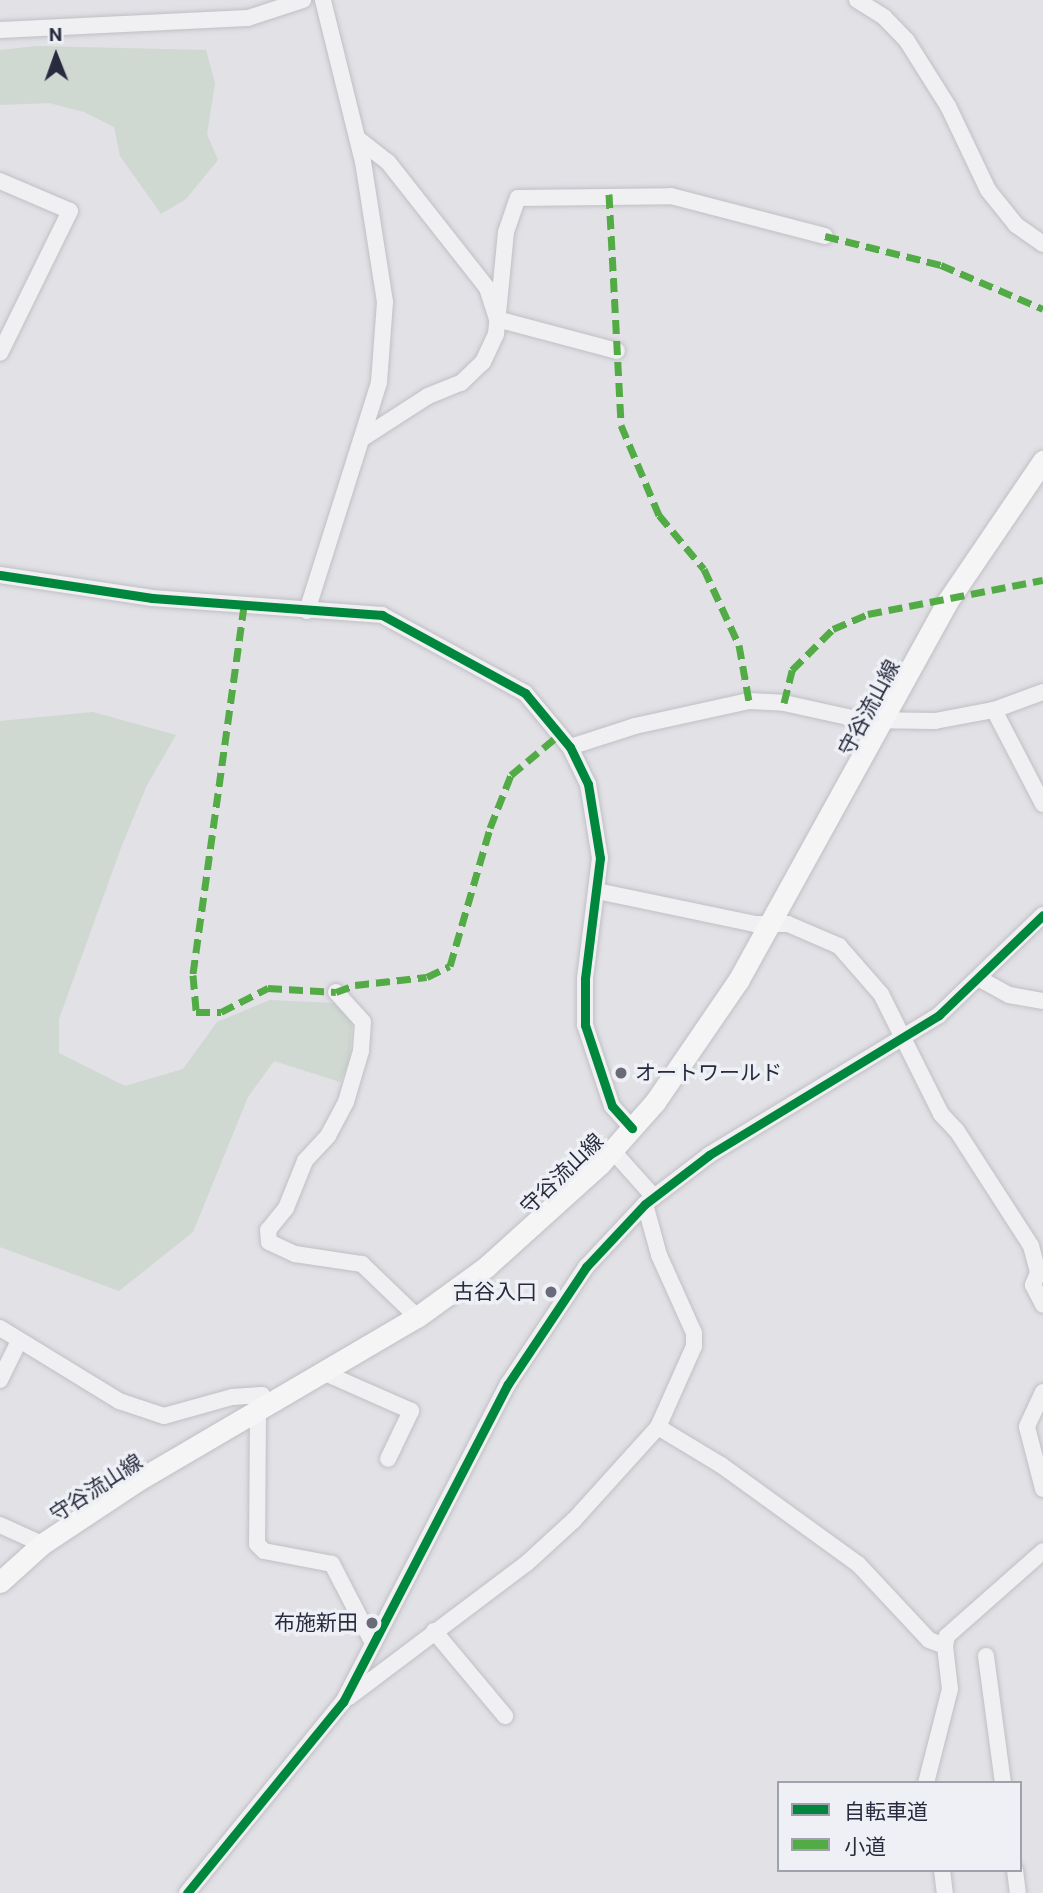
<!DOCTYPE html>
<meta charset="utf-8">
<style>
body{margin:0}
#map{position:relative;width:1043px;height:1893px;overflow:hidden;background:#e1e1e6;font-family:Roboto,"Noto Sans JP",sans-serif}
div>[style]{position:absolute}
.green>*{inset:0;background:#cfd8d1}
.roads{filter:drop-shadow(0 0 2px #bfbfc4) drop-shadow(0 0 2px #bfbfc4)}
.minor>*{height:16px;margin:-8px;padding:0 8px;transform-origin:8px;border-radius:8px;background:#f0f0f2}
.major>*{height:21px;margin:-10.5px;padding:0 10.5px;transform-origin:10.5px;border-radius:10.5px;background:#f5f5f6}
.quiet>*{height:7px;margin-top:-3.5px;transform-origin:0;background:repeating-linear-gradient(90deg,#53ab46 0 14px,transparent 0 21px)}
.cycleway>*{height:9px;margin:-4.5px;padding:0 4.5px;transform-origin:4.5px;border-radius:4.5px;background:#00873e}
.dots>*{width:19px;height:19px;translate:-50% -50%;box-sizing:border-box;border:4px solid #eef0f5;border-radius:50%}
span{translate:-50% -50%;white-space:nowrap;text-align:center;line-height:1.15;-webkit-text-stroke:7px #eef0f5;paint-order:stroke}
.street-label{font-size:21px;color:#282b3e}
.poi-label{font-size:21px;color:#282b3e}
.left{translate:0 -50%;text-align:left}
.right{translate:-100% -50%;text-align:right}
.legend{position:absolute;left:777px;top:1781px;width:245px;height:91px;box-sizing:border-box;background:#eef0f5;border:2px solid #9fa1ac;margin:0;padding:9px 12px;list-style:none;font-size:21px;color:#282b3e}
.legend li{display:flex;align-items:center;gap:14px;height:35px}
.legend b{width:35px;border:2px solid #9fa1ac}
.north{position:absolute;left:21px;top:21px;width:70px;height:70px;-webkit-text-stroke:5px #eef0f5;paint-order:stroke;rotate:359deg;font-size:19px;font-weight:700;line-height:28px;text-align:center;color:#282b3e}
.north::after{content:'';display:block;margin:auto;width:24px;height:32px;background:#282b3e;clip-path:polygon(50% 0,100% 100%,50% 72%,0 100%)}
</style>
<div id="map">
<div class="green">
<div style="clip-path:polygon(36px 46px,206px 50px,215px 83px,207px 134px,218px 160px,186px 199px,161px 214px,120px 156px,114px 127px,84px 112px,49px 103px,0 105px,0 50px)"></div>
<div style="clip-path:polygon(93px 712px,176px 735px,147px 785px,122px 845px,59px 1019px,59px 1053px,125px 1086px,183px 1069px,217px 1022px,270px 1000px,334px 1003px,352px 1022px,350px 1060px,340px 1082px,274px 1061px,248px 1097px,193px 1232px,119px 1291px,0 1247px,0 721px)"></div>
</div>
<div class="roads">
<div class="minor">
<div style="left:857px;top:0;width:32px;rotate:32deg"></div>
<div style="left:884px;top:17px;width:33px;rotate:46deg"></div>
<div style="left:907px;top:41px;width:77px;rotate:57.8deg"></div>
<div style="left:948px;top:106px;width:93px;rotate:64.5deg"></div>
<div style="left:988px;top:190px;width:45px;rotate:51.3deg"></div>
<div style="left:1016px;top:225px;width:33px;rotate:35deg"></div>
<div style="left:0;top:30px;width:248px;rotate:-2.8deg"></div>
<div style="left:248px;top:18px;width:58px;rotate:-18.1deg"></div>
<div style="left:357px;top:138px;width:39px;rotate:38deg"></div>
<div style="left:388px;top:162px;width:160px;rotate:51.8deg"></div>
<div style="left:487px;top:288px;width:33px;rotate:72deg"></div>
<div style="left:497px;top:319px;width:124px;rotate:14.9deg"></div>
<div style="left:0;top:181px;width:76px;rotate:23.2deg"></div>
<div style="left:70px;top:211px;width:158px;rotate:116.2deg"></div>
<div style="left:363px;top:438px;width:77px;rotate:-32.9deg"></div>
<div style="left:428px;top:396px;width:35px;rotate:-22deg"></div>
<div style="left:461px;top:383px;width:30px;rotate:-44deg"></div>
<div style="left:483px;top:362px;width:31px;rotate:-65deg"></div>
<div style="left:496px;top:334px;width:102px;rotate:-84.4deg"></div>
<div style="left:506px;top:232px;width:36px;rotate:-71deg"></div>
<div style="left:518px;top:198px;width:153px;rotate:-0.7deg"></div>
<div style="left:671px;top:196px;width:159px;rotate:14.6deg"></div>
<div style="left:0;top:575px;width:154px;rotate:8.6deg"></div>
<div style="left:152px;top:598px;width:231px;rotate:4.2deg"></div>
<div style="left:382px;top:615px;width:163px;rotate:28.6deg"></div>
<div style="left:525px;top:693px;width:70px;rotate:50.2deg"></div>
<div style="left:570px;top:747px;width:41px;rotate:64.1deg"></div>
<div style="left:588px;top:784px;width:75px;rotate:80.8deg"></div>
<div style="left:600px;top:858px;width:122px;rotate:97.1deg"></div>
<div style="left:585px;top:979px;width:46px;rotate:90deg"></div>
<div style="left:585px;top:1025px;width:85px;rotate:71.6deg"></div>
<div style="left:612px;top:1106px;width:30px;rotate:48deg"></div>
<div style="left:307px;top:611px;width:240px;rotate:-72.5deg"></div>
<div style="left:379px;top:382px;width:80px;rotate:-85.7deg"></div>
<div style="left:385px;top:302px;width:142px;rotate:-98.9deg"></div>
<div style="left:363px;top:162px;width:167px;rotate:-103.9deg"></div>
<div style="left:994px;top:710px;width:106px;rotate:62.5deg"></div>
<div style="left:570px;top:747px;width:68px;rotate:-17.9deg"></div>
<div style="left:635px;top:726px;width:117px;rotate:-12.4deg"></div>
<div style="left:749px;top:701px;width:35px;rotate:3deg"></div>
<div style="left:784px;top:703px;width:79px;rotate:12.4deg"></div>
<div style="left:861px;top:720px;width:74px;rotate:0.8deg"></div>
<div style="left:935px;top:721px;width:60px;rotate:-10.6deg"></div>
<div style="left:994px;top:710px;width:52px;rotate:-20.2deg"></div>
<div style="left:597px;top:891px;width:161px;rotate:11.8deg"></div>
<div style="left:755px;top:924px;width:33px"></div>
<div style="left:788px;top:924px;width:56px;rotate:23.3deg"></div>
<div style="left:839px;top:946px;width:64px;rotate:48.8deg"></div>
<div style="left:881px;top:994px;width:134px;rotate:63.4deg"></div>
<div style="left:941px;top:1114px;width:23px;rotate:47deg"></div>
<div style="left:957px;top:1131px;width:137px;rotate:57.2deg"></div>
<div style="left:1031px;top:1246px;width:28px;rotate:75deg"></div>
<div style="left:1038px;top:1273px;width:13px;rotate:113deg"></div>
<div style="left:1033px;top:1285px;width:22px;rotate:63deg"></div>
<div style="left:980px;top:979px;width:33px;rotate:29deg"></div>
<div style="left:1009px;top:995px;width:35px;rotate:10deg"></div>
<div style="left:336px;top:992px;width:40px;rotate:48deg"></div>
<div style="left:363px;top:1022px;width:29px;rotate:94deg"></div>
<div style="left:361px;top:1051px;width:53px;rotate:106.4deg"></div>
<div style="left:346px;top:1102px;width:38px;rotate:118deg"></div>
<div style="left:328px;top:1136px;width:34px;rotate:133deg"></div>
<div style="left:305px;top:1161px;width:51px;rotate:112deg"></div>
<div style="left:286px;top:1208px;width:28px;rotate:129deg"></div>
<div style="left:268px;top:1230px;width:12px;rotate:85deg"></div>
<div style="left:269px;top:1242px;width:29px;rotate:25deg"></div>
<div style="left:295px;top:1254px;width:68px;rotate:8.5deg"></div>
<div style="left:362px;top:1264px;width:76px;rotate:43.9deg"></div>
<div style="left:612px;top:1150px;width:63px;rotate:48.2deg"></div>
<div style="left:0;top:1328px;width:140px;rotate:31.5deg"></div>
<div style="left:119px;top:1401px;width:47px;rotate:18.4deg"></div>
<div style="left:164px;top:1416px;width:71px;rotate:-15.6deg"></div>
<div style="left:232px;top:1397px;width:30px;rotate:-4deg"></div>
<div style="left:262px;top:1395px;width:12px;rotate:59deg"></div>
<div style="left:325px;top:1373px;width:94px;rotate:23.8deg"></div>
<div style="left:411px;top:1411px;width:53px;rotate:115.6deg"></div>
<div style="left:0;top:1380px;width:43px;rotate:-64deg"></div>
<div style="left:1043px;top:1392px;width:38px;rotate:115deg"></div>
<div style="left:1027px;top:1427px;width:64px;rotate:75.5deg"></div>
<div style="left:258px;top:1411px;width:133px;rotate:90.4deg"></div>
<div style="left:257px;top:1544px;width:10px;rotate:45deg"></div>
<div style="left:264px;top:1551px;width:69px;rotate:10.8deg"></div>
<div style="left:332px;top:1564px;width:89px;rotate:62.6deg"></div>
<div style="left:658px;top:1427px;width:74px;rotate:31.1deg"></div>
<div style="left:721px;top:1465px;width:169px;rotate:35.9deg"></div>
<div style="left:858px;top:1564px;width:104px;rotate:46.9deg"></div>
<div style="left:929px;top:1640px;width:17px;rotate:21deg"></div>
<div style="left:945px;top:1646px;width:43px;rotate:83.4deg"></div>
<div style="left:950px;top:1689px;width:97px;rotate:104.3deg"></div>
<div style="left:0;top:1525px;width:46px;rotate:24.3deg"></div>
<div style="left:434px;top:1631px;width:111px;rotate:50.1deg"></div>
<div style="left:945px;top:1646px;width:10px;rotate:-79deg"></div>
<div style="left:947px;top:1636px;width:128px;rotate:-41.5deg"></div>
<div style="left:986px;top:1656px;width:128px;rotate:82.4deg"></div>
<div style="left:349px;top:1697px;width:223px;rotate:-37deg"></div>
<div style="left:527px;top:1563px;width:64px;rotate:-42.5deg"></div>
<div style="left:574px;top:1520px;width:125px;rotate:-47.9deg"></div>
<div style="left:658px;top:1427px;width:89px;rotate:-66deg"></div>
<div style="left:694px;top:1346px;width:13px;rotate:-90deg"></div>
<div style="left:694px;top:1333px;width:85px;rotate:-114.2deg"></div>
<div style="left:659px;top:1255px;width:53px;rotate:-105.4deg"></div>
<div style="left:942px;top:1870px;width:23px;rotate:83deg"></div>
<div style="left:1015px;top:1870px;width:23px;rotate:83deg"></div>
<div style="left:187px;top:1893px;width:247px;rotate:-50.8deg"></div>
<div style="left:343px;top:1702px;width:358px;rotate:-62.6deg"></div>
<div style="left:508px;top:1384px;width:141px;rotate:-56.3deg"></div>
<div style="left:586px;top:1267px;width:86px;rotate:-46.9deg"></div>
<div style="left:645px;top:1204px;width:81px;rotate:-37.4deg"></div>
<div style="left:709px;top:1155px;width:269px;rotate:-31.3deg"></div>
<div style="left:939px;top:1015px;width:144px;rotate:-43.9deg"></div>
</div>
<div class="major">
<div style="left:0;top:1582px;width:57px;rotate:-42.1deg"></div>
<div style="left:42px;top:1544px;width:114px;rotate:-33.6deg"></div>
<div style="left:137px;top:1481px;width:324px;rotate:-30.4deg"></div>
<div style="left:417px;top:1317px;width:85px;rotate:-35.9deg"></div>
<div style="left:486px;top:1267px;width:154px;rotate:-42.1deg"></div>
<div style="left:600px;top:1164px;width:83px;rotate:-48.4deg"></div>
<div style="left:655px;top:1102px;width:147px;rotate:-55.6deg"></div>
<div style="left:738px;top:981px;width:433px;rotate:-61.1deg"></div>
<div style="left:947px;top:602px;width:171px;rotate:-55.8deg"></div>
</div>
</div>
<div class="quiet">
<div style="left:609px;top:194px;width:231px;rotate:87deg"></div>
<div style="left:621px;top:425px;width:98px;rotate:67.1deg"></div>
<div style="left:659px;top:515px;width:70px;rotate:50.2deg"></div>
<div style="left:704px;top:569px;width:84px;rotate:65.3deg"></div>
<div style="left:739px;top:645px;width:57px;rotate:79.9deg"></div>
<div style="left:825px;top:236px;width:120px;rotate:14deg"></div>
<div style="left:941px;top:265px;width:111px;rotate:23.3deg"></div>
<div style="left:244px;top:606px;width:373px;rotate:97.9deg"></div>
<div style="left:193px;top:975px;width:37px;rotate:85deg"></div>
<div style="left:196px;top:1012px;width:25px"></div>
<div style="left:221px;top:1012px;width:53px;rotate:-27.1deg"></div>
<div style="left:268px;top:988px;width:68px;rotate:3.4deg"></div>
<div style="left:336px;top:992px;width:20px;rotate:-20deg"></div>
<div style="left:355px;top:985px;width:72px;rotate:-6.3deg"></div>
<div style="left:427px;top:977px;width:25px;rotate:-26deg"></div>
<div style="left:450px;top:966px;width:144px;rotate:-73.8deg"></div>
<div style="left:490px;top:828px;width:57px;rotate:-68.4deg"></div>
<div style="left:511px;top:775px;width:64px;rotate:-39.9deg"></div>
<div style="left:784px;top:703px;width:34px;rotate:-76deg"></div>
<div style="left:792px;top:670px;width:58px;rotate:-45deg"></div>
<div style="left:833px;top:629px;width:38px;rotate:-23deg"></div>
<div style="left:868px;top:614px;width:178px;rotate:-11deg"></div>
</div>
<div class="cycleway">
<div style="left:0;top:575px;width:154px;rotate:8.6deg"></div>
<div style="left:152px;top:598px;width:231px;rotate:4.2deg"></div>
<div style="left:382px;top:615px;width:163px;rotate:28.6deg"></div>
<div style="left:525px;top:693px;width:70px;rotate:50.2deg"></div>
<div style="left:570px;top:747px;width:41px;rotate:64.1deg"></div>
<div style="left:588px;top:784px;width:75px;rotate:80.8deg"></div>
<div style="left:600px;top:858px;width:122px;rotate:97.1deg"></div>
<div style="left:585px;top:979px;width:46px;rotate:90deg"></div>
<div style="left:585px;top:1025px;width:85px;rotate:71.6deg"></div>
<div style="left:612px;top:1106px;width:30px;rotate:48deg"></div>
<div style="left:187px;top:1893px;width:247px;rotate:-50.8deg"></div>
<div style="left:343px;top:1702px;width:358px;rotate:-62.6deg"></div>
<div style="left:508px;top:1384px;width:141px;rotate:-56.3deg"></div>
<div style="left:586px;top:1267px;width:86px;rotate:-46.9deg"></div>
<div style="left:645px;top:1204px;width:81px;rotate:-37.4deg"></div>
<div style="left:709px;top:1155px;width:269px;rotate:-31.3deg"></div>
<div style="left:939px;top:1015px;width:144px;rotate:-43.9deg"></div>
</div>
<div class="dots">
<div style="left:621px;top:1073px;background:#696b79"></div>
<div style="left:551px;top:1292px;background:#696b79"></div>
<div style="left:372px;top:1623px;background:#696b79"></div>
</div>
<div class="street-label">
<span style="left:869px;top:708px;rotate:-62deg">守谷流山線</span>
<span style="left:562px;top:1174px;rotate:-44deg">守谷流山線</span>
<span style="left:96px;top:1488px;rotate:-33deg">守谷流山線</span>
</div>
<div class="poi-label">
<span class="left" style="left:635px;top:1073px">オートワールド</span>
<span class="right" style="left:537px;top:1292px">古谷入口</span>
<span class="right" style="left:358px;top:1623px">布施新田</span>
</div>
<ul class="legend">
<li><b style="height:9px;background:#00873e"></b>自転車道</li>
<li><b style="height:9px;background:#53ab46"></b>小道</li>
</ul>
<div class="north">N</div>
</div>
